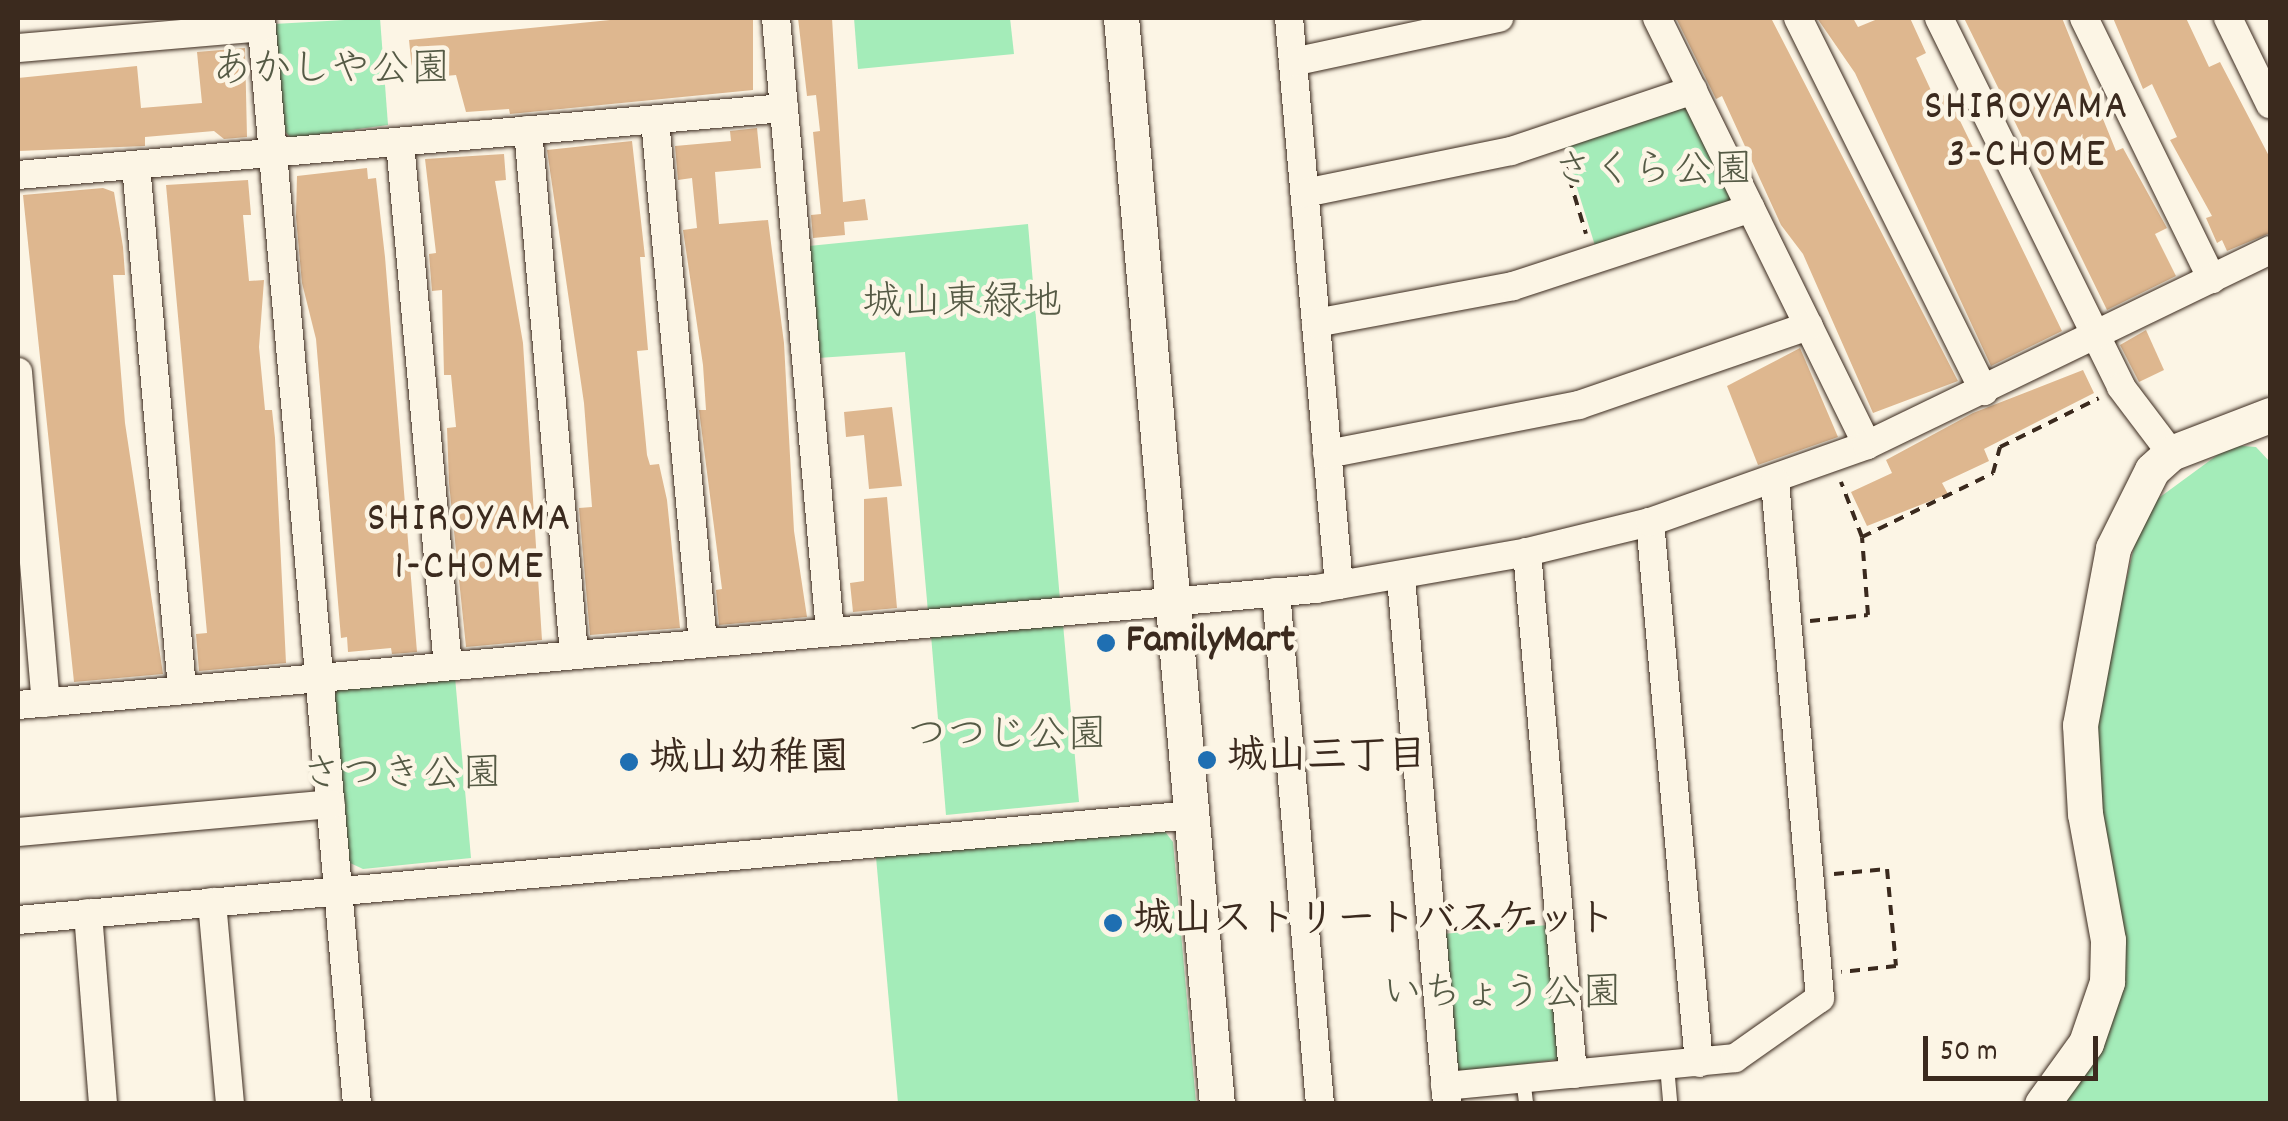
<!DOCTYPE html>
<meta charset="utf-8">
<style>
body{margin:0}
#map{position:relative;width:2288px;height:1121px;overflow:hidden;background:#fcf5e5;font-family:Dekko,"Klee One",sans-serif}
div>[style]{position:absolute}
.green>*{inset:0;background:#a4ecb9}
.building>*{inset:0;background:#deb78f}
.path>*{height:4px;margin-top:-2px;transform-origin:0;background:repeating-linear-gradient(90deg,#3b2a1e 0 10px,transparent 0 18px)}
.roads{filter:drop-shadow(0 0 2px #3b2a1e) drop-shadow(0 0 2px #3b2a1e)}
.service>*{height:14px;margin:-7px;padding:0 7px;transform-origin:7px;border-radius:7px;background:#fcf5e5}
.minor>*{height:28px;margin:-14px;padding:0 14px;transform-origin:14px;border-radius:14px;background:#fcf5e5}
.tertiary>*{height:35px;margin:-17.5px;padding:0 17.5px;transform-origin:17.5px;border-radius:17.5px;background:#fcf5e5}
.dots>*{width:28px;height:28px;translate:-50% -50%;box-sizing:border-box;border:5px solid #fcf5e5;border-radius:50%}
span{translate:-50% -50%;white-space:nowrap;text-align:center;line-height:1.15;-webkit-text-stroke:9px #fcf5e5;paint-order:stroke}
.park-label{font-size:40px;color:#555a45}
.poi-label{font-size:40px;color:#3b2a1e;font-weight:700}
.left{translate:0 -50%;text-align:left}
.neighbourhood-label{font-size:42px;color:#3b2a1e;letter-spacing:2.5px}
.frame{position:absolute;inset:0;border:20px solid #3b2a1e;pointer-events:none}
.scale{position:absolute;left:1923px;top:1036px;width:175px;height:45px;box-sizing:border-box;border:5px solid #3b2a1e;border-top:0;padding-left:12px;font-size:30px;line-height:35px;white-space:nowrap;color:#3b2a1e;-webkit-text-stroke:8px #fcf5e5;paint-order:stroke}
</style>
<div id="map">
<div class="green">
<div style="clip-path:polygon(380px 18px,388px 125px,291px 138px,283px 129px,274px 24px)"></div>
<div style="clip-path:polygon(854px 18px,1010px 18px,1014px 54px,858px 69px)"></div>
<div style="clip-path:polygon(1687px 105px,1734px 201px,1597px 252px,1564px 146px)"></div>
<div style="clip-path:polygon(1028px 224px,1060px 600px,928px 612px,905px 352px,818px 358px,809px 246px)"></div>
<div style="clip-path:polygon(2231px 445px,2256px 447px,2270px 462px,2270px 1103px,2058px 1104px,2094px 1059px,2122px 990px,2094px 771px,2100px 693px,2135px 543px,2156px 500px)"></div>
<div style="clip-path:polygon(1063px 624px,1079px 802px,946px 815px,931px 635px)"></div>
<div style="clip-path:polygon(455px 677px,471px 858px,363px 869px,348px 862px,333px 698px,338px 689px)"></div>
<div style="clip-path:polygon(1163px 829px,1173px 842px,1196px 1103px,898px 1103px,876px 857px)"></div>
<div style="clip-path:polygon(1549px 925px,1561px 1059px,1459px 1073px,1442px 934px)"></div>
</div>
<div class="building">
<div style="clip-path:polygon(630px 18px,753px 18px,753px 90px,510px 114px,509px 109px,466px 112px,456px 75px,413px 79px,409px 40px)"></div>
<div style="clip-path:polygon(798px 18px,832px 18px,843px 202px,865px 199px,868px 220px,844px 222px,845px 235px,813px 238px,811px 215px,821px 214px,813px 132px,820px 131px,816px 95px,807px 96px)"></div>
<div style="clip-path:polygon(1676px 18px,1771px 18px,1958px 381px,1873px 413px,1803px 254px,1781px 225px,1722px 96px,1716px 99px)"></div>
<div style="clip-path:polygon(1817px 18px,1853px 18px,1858px 27px,1880px 18px,1910px 18px,1926px 53px,1916px 58px,1935px 99px,1947px 94px,2062px 331px,1991px 366px,1855px 73px)"></div>
<div style="clip-path:polygon(1964px 18px,2062px 18px,2116px 151px,2123px 148px,2167px 228px,2155px 234px,2176px 276px,2107px 310px)"></div>
<div style="clip-path:polygon(2113px 18px,2186px 18px,2209px 67px,2220px 62px,2270px 158px,2270px 233px,2227px 251px,2222px 240px,2217px 243px,2206px 218px,2212px 216px,2170px 140px,2177px 137px,2152px 84px,2143px 89px)"></div>
<div style="clip-path:polygon(245px 48px,247px 137px,224px 139px,214px 131px,145px 137px,145px 146px,18px 151px,18px 78px,137px 66px,141px 108px,202px 103px,197px 52px)"></div>
<div style="clip-path:polygon(757px 128px,761px 168px,715px 172px,719px 224px,768px 220px,784px 343px,794px 531px,807px 617px,719px 625px,716px 590px,722px 589px,699px 410px,706px 410px,703px 365px,683px 230px,697px 228px,692px 178px,678px 180px,675px 146px,731px 141px,730px 131px)"></div>
<div style="clip-path:polygon(632px 141px,645px 257px,640px 257px,648px 350px,637px 351px,647px 455px,650px 465px,659px 464px,667px 500px,680px 628px,590px 635px,579px 508px,592px 507px,584px 403px,547px 150px)"></div>
<div style="clip-path:polygon(504px 154px,506px 180px,495px 181px,523px 343px,542px 640px,466px 647px,449px 483px,447px 428px,456px 427px,451px 375px,444px 375px,442px 290px,432px 291px,429px 254px,436px 253px,425px 159px)"></div>
<div style="clip-path:polygon(367px 168px,368px 179px,376px 178px,385px 257px,417px 652px,392px 654px,391px 648px,348px 652px,347px 637px,341px 638px,316px 339px,302px 283px,296px 217px,297px 176px)"></div>
<div style="clip-path:polygon(248px 180px,251px 215px,243px 215px,249px 281px,264px 280px,259px 347px,265px 410px,272px 410px,275px 438px,286px 663px,199px 671px,196px 634px,207px 633px,166px 185px)"></div>
<div style="clip-path:polygon(103px 188px,114px 192px,123px 247px,125px 275px,113px 275px,125px 423px,163px 674px,74px 682px,23px 195px)"></div>
<div style="clip-path:polygon(2146px 330px,2164px 370px,2139px 382px,2120px 345px)"></div>
<div style="clip-path:polygon(1800px 348px,1838px 437px,1758px 465px,1727px 386px)"></div>
<div style="clip-path:polygon(2083px 370px,2094px 393px,1984px 449px,1989px 461px,1942px 483px,1948px 494px,1867px 526px,1851px 492px,1892px 473px,1886px 460px,1973px 413px)"></div>
<div style="clip-path:polygon(892px 407px,902px 486px,869px 489px,864px 435px,846px 437px,844px 412px)"></div>
<div style="clip-path:polygon(887px 497px,897px 608px,853px 612px,850px 583px,864px 581px,864px 499px)"></div>
</div>
<div class="path">
<div style="left:1564px;top:161px;width:76px;rotate:73.2deg"></div>
<div style="left:1862px;top:537px;width:146px;rotate:-26deg"></div>
<div style="left:1993px;top:473px;width:27px;rotate:-75deg"></div>
<div style="left:2000px;top:447px;width:110px;rotate:-26.3deg"></div>
<div style="left:1810px;top:621px;width:58px;rotate:-5.9deg"></div>
<div style="left:1868px;top:615px;width:78px;rotate:-94.4deg"></div>
<div style="left:1862px;top:537px;width:59px;rotate:-110.9deg"></div>
<div style="left:1834px;top:874px;width:53px;rotate:-5.4deg"></div>
<div style="left:1887px;top:869px;width:97px;rotate:84.7deg"></div>
<div style="left:1896px;top:966px;width:55px;rotate:173.8deg"></div>
<div style="left:1454px;top:929px;width:81px;rotate:-4.9deg"></div>
</div>
<div class="roads">
<div class="service">
<div style="left:1667px;top:1066px;width:38px;rotate:85deg"></div>
<div style="left:1523px;top:1078px;width:26px;rotate:83deg"></div>
</div>
<div class="minor">
<div style="left:261px;top:18px;width:1090px;rotate:84.95deg"></div>
<div style="left:776px;top:18px;width:615px;rotate:84.97deg"></div>
<div style="left:1289px;top:18px;width:569px;rotate:84.96deg"></div>
<div style="left:1657px;top:18px;width:476px;rotate:63.8deg"></div>
<div style="left:1798px;top:18px;width:417px;rotate:63.5deg"></div>
<div style="left:1939px;top:18px;width:411px;rotate:63.7deg"></div>
<div style="left:2121px;top:387px;width:83px;rotate:52.9deg"></div>
<div style="left:2084px;top:18px;width:291px;rotate:63.9deg"></div>
<div style="left:2228px;top:18px;width:96px;rotate:64deg"></div>
<div style="left:18px;top:48px;width:244px;rotate:-4.9deg"></div>
<div style="left:1293px;top:62px;width:211px;rotate:-12.1deg"></div>
<div style="left:655px;top:120px;width:525px;rotate:84.76deg"></div>
<div style="left:528px;top:130px;width:526px;rotate:84.98deg"></div>
<div style="left:400px;top:143px;width:525px;rotate:84.76deg"></div>
<div style="left:136px;top:165px;width:526px;rotate:84.98deg"></div>
<div style="left:18px;top:175px;width:769px;rotate:-5deg"></div>
<div style="left:1305px;top:193px;width:210px;rotate:-11.5deg"></div>
<div style="left:1511px;top:151px;width:192px;rotate:-18.5deg"></div>
<div style="left:1316px;top:323px;width:200px;rotate:-10.6deg"></div>
<div style="left:1513px;top:286px;width:250px;rotate:-18.1deg"></div>
<div style="left:18px;top:372px;width:332px;rotate:85.2deg"></div>
<div style="left:1327px;top:454px;width:257px;rotate:-11deg"></div>
<div style="left:1579px;top:405px;width:243px;rotate:-19deg"></div>
<div style="left:1650px;top:522px;width:543px;rotate:84.82deg"></div>
<div style="left:1527px;top:552px;width:524px;rotate:84.96deg"></div>
<div style="left:1401px;top:578px;width:528px;rotate:85deg"></div>
<div style="left:1276px;top:592px;width:514px;rotate:85.09deg"></div>
<div style="left:18px;top:705px;width:1303px;rotate:-5.11deg"></div>
<div style="left:1316px;top:589px;width:214px;rotate:-9.9deg"></div>
<div style="left:1527px;top:552px;width:127px;rotate:-13.7deg"></div>
<div style="left:1650px;top:522px;width:230px;rotate:-19.5deg"></div>
<div style="left:1867px;top:445px;width:448px;rotate:-25.8deg"></div>
<div style="left:18px;top:832px;width:314px;rotate:-5.1deg"></div>
<div style="left:212px;top:902px;width:203px;rotate:84.9deg"></div>
<div style="left:88px;top:913px;width:192px;rotate:85.5deg"></div>
<div style="left:18px;top:920px;width:1180px;rotate:-5.11deg"></div>
<div style="left:1445px;top:1086px;width:291px;rotate:-5.5deg"></div>
<div style="left:1735px;top:1058px;width:104px;rotate:-35.2deg"></div>
<div style="left:1820px;top:998px;width:518px;rotate:-94.98deg"></div>
</div>
<div class="tertiary">
<div style="left:1121px;top:18px;width:1090px;rotate:84.95deg"></div>
<div style="left:2042px;top:1104px;width:75px;rotate:-54.2deg"></div>
<div style="left:2086px;top:1043px;width:65px;rotate:-71deg"></div>
<div style="left:2107px;top:982px;width:42px;rotate:-88.6deg"></div>
<div style="left:2108px;top:940px;width:128px;rotate:-100.3deg"></div>
<div style="left:2085px;top:814px;width:89px;rotate:-93.2deg"></div>
<div style="left:2080px;top:725px;width:180px;rotate:-79.4deg"></div>
<div style="left:2113px;top:548px;width:87px;rotate:-63.4deg"></div>
<div style="left:2152px;top:470px;width:25px;rotate:-42deg"></div>
<div style="left:2171px;top:453px;width:106px;rotate:-21deg"></div>
</div>
</div>
<div class="dots">
<div style="left:1106px;top:643px;background:#1f6fb2"></div>
<div style="left:1207px;top:760px;background:#1f6fb2"></div>
<div style="left:629px;top:762px;background:#1f6fb2"></div>
<div style="left:1113px;top:923px;background:#1f6fb2"></div>
</div>
<div class="park-label">
<span style="left:331px;top:73px">あかしや公園</span>
<span style="left:1653px;top:174px">さくら公園</span>
<span style="left:962px;top:306px">城山東緑地</span>
<span style="left:1007px;top:739px">つつじ公園</span>
<span style="left:402px;top:778px">さつき公園</span>
<span style="left:1502px;top:997px">いちょう公園</span>
</div>
<div class="poi-label">
<span class="left" style="left:1126px;top:643px">FamilyMart</span>
<span class="left" style="left:1227px;top:760px">城山三丁目</span>
<span class="left" style="left:649px;top:762px">城山幼稚園</span>
<span class="left" style="left:1133px;top:923px">城山ストリートバスケット</span>
</div>
<div class="neighbourhood-label">
<span style="left:2027px;top:133px">SHIROYAMA<br>3-CHOME</span>
<span style="left:470px;top:545px">SHIROYAMA<br>1-CHOME</span>
</div>
<div class="frame"></div>
<div class="scale">50 m</div>
</div>
